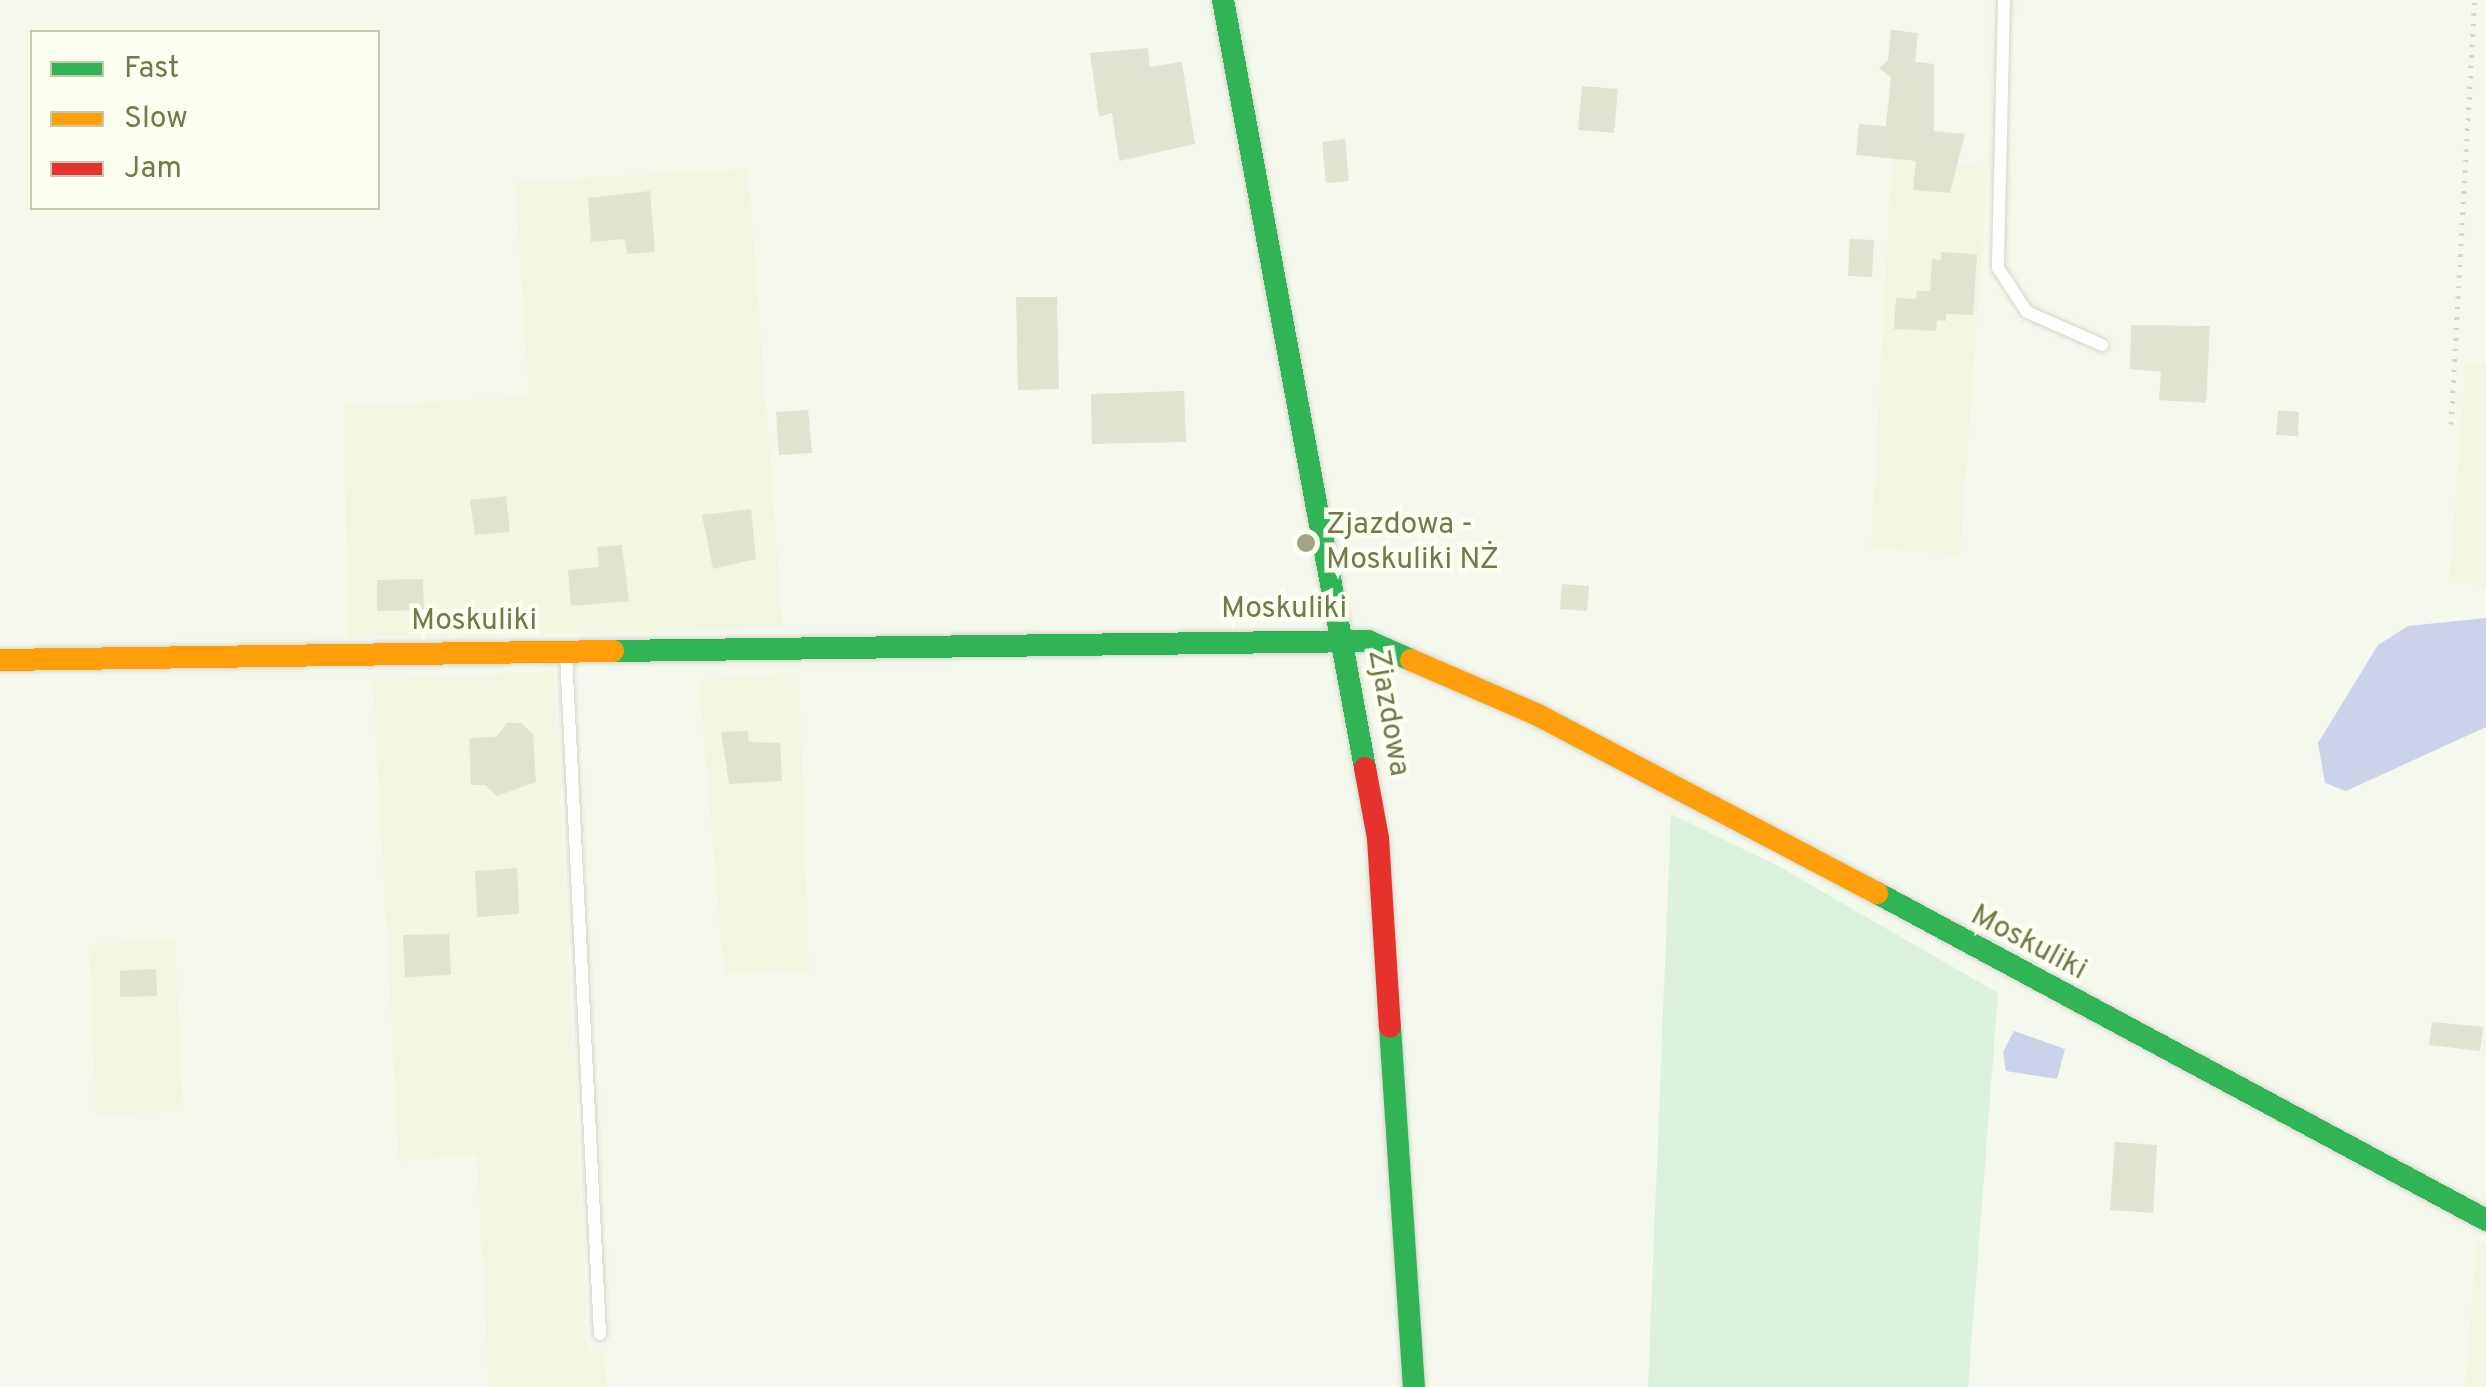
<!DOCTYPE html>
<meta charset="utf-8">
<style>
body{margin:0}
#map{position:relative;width:2486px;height:1387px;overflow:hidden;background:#f5f8ed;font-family:Overpass,sans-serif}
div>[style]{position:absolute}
.residential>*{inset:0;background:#f2f7e2}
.green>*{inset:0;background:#dbf1de}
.water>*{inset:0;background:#ccd2ea}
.building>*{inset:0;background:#e0e3d1}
.path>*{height:5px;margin-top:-2.5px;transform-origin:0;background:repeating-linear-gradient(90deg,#d5d7c8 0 2.5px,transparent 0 10.5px)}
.roads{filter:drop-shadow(0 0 2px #d3d5c8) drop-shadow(0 0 2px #d3d5c8)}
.lane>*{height:12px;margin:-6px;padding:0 6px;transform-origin:6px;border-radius:6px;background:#fefefc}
.fast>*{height:22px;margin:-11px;padding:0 11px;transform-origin:11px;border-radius:11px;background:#30b455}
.slow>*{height:22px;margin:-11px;padding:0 11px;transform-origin:11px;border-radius:11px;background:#ff9f0a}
.jam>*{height:22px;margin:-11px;padding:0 11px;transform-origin:11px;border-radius:11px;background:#e5322d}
.dots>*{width:28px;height:28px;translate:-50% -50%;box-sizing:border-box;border:5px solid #faffef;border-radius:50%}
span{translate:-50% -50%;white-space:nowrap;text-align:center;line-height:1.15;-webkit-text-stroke:9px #faffef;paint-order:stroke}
.poi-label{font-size:30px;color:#75784b}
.left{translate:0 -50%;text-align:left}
.street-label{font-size:30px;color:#75784b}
.legend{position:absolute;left:30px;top:30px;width:350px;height:180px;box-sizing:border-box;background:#faffef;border:2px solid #c5c9ad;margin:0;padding:12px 18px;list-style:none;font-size:30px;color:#75784b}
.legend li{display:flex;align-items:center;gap:20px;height:50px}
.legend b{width:50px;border:2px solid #c5c9ad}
</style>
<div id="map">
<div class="residential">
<div style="clip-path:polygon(1892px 159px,1988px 168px,1960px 555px,1871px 548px)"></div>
<div style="clip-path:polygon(748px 169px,783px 629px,348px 637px,344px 406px,529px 397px,515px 182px)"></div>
<div style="clip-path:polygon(2466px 362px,2486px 364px,2486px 586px,2449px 582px)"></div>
<div style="clip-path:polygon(554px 671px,588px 1352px,604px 1354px,607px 1387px,489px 1387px,477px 1155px,399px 1161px,373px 680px)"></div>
<div style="clip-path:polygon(799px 672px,809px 971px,724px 974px,699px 680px)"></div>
<div style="clip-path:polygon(175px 940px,183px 1111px,96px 1116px,89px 944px)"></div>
<div style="clip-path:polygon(2477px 1239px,2486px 1244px,2486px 1387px,2465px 1387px)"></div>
</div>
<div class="green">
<div style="clip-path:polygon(1671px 814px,1778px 866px,1998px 993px,1968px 1387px,1648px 1387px)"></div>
</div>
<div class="water">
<div style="clip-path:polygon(2486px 618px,2486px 727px,2346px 791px,2325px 783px,2318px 743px,2378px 645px,2408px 626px)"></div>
<div style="clip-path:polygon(2014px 1031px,2065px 1049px,2057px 1079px,2006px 1071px,2003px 1052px)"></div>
</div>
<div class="building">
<div style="clip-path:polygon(1891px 30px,1918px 33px,1915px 62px,1934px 64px,1934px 131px,1965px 134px,1950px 193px,1913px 190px,1916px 161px,1856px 155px,1859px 124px,1886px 126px,1891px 77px,1879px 68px,1888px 60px)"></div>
<div style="clip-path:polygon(1148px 48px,1150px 67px,1182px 62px,1195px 144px,1119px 161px,1112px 113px,1099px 117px,1090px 53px)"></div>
<div style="clip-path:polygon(1582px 86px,1618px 89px,1614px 133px,1578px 130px)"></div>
<div style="clip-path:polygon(1345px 139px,1349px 181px,1326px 183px,1322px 142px)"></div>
<div style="clip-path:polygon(650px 191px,655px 252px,627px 254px,625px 239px,591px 242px,588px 198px)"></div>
<div style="clip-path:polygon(1850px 239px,1874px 240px,1872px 277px,1848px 276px)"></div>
<div style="clip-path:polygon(1941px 252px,1977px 254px,1973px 315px,1946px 314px,1946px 321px,1937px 320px,1936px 331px,1894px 329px,1896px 298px,1916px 299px,1917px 291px,1930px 291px,1932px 259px,1941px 260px)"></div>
<div style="clip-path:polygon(1016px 297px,1057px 297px,1059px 389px,1018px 390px)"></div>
<div style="clip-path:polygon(2131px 325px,2210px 326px,2206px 403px,2159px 400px,2161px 372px,2130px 369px)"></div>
<div style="clip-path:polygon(1184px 391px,1186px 442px,1092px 444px,1091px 394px)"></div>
<div style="clip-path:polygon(808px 410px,812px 453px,779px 455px,776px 412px)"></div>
<div style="clip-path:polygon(2278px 410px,2299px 412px,2298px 436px,2276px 435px)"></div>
<div style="clip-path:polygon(506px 496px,510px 532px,475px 535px,470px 500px)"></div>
<div style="clip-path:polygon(751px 509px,756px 559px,713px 569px,702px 515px)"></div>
<div style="clip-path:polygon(622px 545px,629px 601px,571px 606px,568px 570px,599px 567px,597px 547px)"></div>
<div style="clip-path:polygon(423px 579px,424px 610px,377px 611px,377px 580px)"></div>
<div style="clip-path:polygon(1562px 584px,1589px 586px,1587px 611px,1560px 609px)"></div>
<div style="clip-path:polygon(507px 723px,521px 723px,533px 734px,536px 782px,497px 796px,485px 785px,471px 785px,469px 738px,496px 737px)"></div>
<div style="clip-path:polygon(748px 731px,749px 742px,780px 743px,782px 781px,729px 784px,721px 732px)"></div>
<div style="clip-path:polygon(517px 868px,519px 914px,477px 917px,475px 871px)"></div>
<div style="clip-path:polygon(449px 934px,451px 975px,405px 977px,403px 935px)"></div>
<div style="clip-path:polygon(156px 969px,157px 996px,120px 997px,120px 971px)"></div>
<div style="clip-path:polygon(2432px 1022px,2483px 1027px,2480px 1051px,2429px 1045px)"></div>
<div style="clip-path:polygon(2115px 1142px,2157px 1145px,2153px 1213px,2110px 1210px)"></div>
</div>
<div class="path">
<div style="left:2451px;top:424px;width:425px;rotate:-86.8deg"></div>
</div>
<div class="roads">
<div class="lane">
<div style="left:2004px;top:0;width:268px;rotate:91.3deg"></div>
<div style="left:1998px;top:268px;width:53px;rotate:56.6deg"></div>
<div style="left:2027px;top:312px;width:82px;rotate:23.7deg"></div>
<div style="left:566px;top:655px;width:680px;rotate:87.13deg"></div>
</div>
<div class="fast">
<div style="left:1223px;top:0;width:781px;rotate:79.52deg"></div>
<div style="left:613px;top:651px;width:755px;rotate:-0.76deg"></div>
<div style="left:1368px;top:641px;width:47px;rotate:23.8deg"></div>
<div style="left:1877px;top:893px;width:691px;rotate:28.23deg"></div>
<div style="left:1390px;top:1027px;width:361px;rotate:86.2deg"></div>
</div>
<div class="slow">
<div style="left:0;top:660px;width:613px;rotate:-0.84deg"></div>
<div style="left:1411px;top:660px;width:138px;rotate:23.4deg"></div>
<div style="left:1538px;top:715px;width:383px;rotate:27.7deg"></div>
</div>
<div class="jam">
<div style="left:1365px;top:768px;width:71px;rotate:79.5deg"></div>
<div style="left:1378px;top:838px;width:189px;rotate:86.4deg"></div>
</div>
</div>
<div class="dots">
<div style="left:1306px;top:543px;background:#a2a584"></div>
</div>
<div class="poi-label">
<span class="left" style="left:1326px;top:543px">Zjazdowa -<br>Moskuliki NŻ</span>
</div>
<div class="street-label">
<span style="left:1284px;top:610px">Moskuliki</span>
<span style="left:474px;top:622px">Moskuliki</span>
<span style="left:1387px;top:713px;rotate:80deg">Zjazdowa</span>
<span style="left:2028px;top:944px;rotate:28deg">Moskuliki</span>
</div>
<ul class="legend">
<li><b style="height:12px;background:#30b455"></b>Fast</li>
<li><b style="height:12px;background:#ff9f0a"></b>Slow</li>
<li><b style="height:12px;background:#e5322d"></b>Jam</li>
</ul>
</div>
